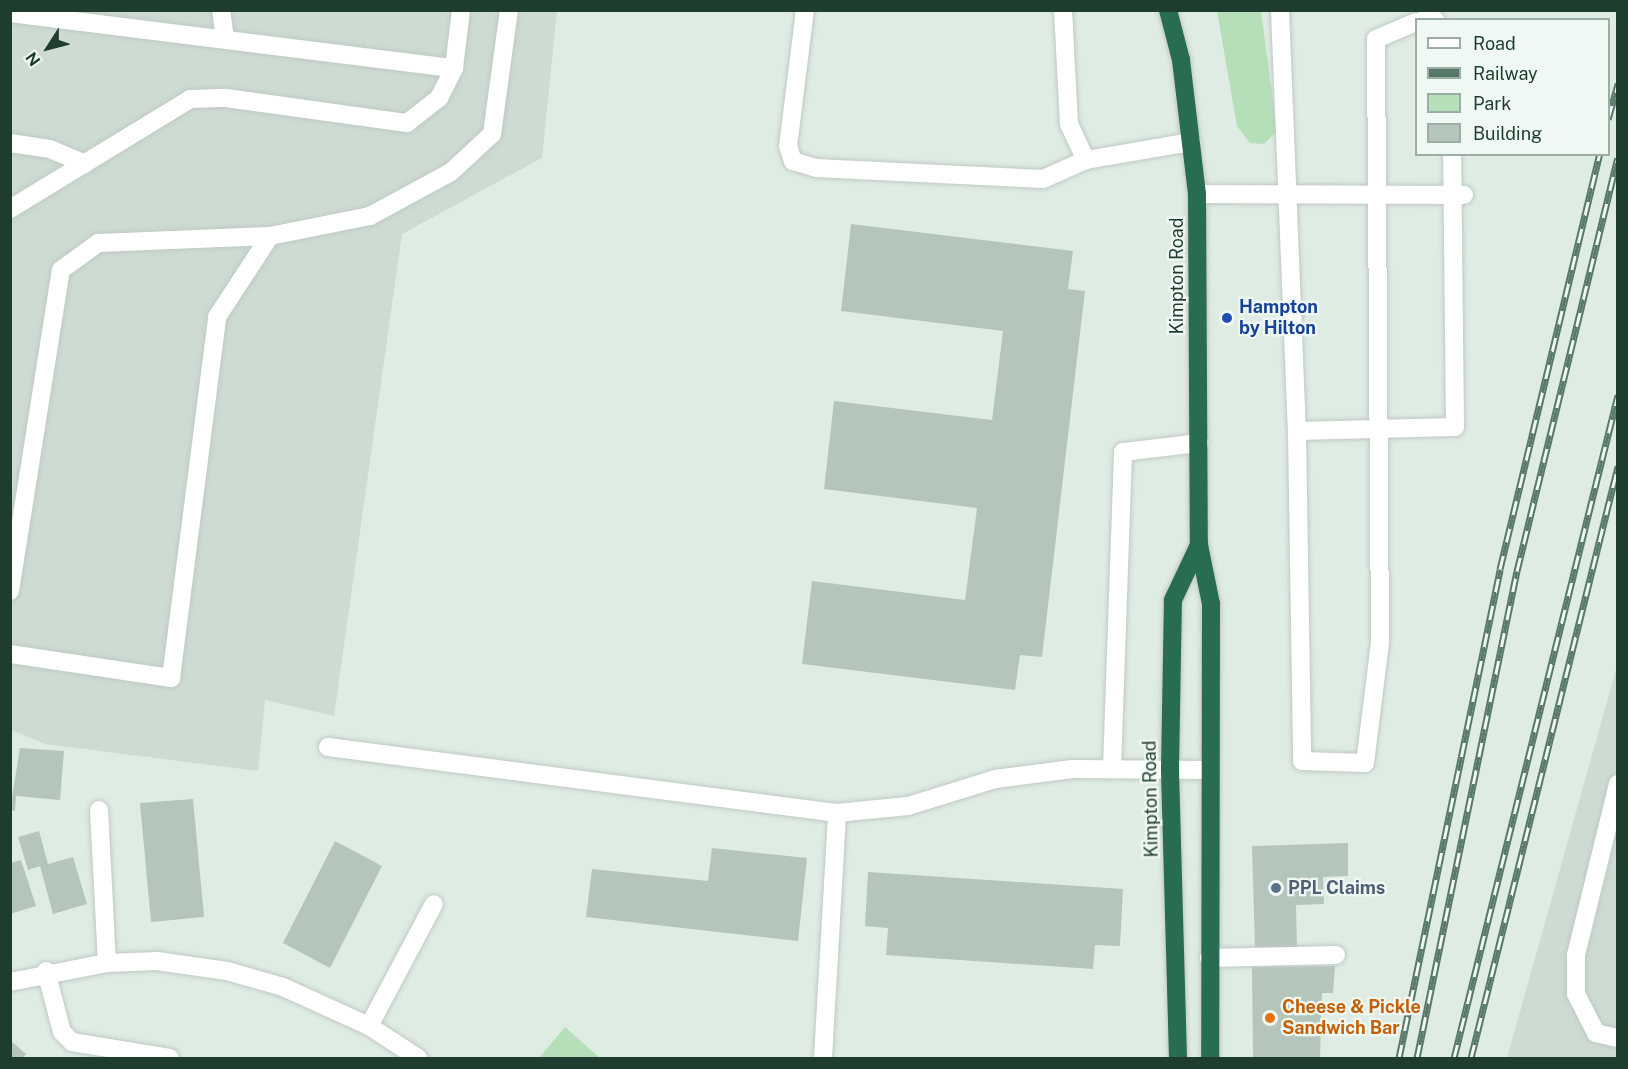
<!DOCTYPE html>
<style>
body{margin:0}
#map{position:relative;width:1628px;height:1069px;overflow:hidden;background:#dfece3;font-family:"Public Sans",sans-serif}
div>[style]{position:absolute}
.built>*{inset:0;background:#cddbd2}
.green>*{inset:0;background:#b5dfb9}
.building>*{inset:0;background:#b4c6bc}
.roads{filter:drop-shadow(0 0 2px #c0c9c5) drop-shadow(0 0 2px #c0c9c5)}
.lane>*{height:18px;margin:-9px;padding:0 9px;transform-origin:9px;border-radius:9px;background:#fff}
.street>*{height:18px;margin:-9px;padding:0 9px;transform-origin:9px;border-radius:9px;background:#fff}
.highway>*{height:18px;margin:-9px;padding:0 9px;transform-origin:9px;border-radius:9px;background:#286c51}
.rail>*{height:7px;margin-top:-3.5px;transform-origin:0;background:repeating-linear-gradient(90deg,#eff8f2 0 14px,#58796a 0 28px);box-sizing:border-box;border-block:2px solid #58796a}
.dots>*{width:16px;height:16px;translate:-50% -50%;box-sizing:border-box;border:3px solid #eff8f2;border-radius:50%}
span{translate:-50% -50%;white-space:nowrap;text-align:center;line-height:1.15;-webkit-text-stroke:4.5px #eff8f2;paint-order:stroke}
.street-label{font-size:18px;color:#1e3d2f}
.transit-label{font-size:18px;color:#164399;font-weight:700}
.left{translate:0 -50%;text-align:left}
.service-label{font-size:18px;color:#4e5e75;font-weight:700}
.food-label{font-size:18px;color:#c56008;font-weight:700}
.frame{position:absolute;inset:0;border:12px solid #1e3d2f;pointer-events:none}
.legend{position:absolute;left:1415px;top:18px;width:195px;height:138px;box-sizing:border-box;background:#eff8f2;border:2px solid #9bada4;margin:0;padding:8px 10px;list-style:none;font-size:18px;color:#1e3d2f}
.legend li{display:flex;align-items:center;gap:12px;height:30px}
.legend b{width:30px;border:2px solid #9bada4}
.north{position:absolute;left:18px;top:18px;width:60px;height:60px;-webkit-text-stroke:4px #eff8f2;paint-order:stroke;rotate:234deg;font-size:16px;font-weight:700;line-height:24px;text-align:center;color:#1e3d2f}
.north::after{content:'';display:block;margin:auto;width:21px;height:27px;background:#1e3d2f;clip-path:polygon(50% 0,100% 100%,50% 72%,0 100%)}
</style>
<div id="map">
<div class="built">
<div style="clip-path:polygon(10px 11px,557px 11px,542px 158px,402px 234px,334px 716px,265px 700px,258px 771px,45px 744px,11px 730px)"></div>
<div style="clip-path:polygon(1617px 666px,1617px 1058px,1507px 1058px)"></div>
</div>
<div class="green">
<div style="clip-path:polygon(1217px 11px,1261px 11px,1277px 131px,1264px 144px,1250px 143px,1237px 126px)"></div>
<div style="clip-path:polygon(565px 1027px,600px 1058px,539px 1058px)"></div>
</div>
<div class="building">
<div style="clip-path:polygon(851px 224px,1073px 251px,1068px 289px,1085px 291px,1042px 657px,1020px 655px,1015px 690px,802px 664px,812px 581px,965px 600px,977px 508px,824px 489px,834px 401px,992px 420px,1003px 331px,841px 311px)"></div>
<div style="clip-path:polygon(20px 748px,64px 751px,60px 800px,16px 796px,15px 811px,10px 810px)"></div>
<div style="clip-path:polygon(193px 799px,204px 917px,151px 922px,140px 803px)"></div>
<div style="clip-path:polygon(39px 831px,48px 864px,73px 857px,87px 904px,53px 914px,40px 866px,28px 870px,18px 837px)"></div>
<div style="clip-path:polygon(335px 841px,382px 866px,330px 968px,283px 943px)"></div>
<div style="clip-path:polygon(1348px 843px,1348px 876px,1323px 877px,1324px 904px,1296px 905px,1297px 947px,1255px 948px,1252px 846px)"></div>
<div style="clip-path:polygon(712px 848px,807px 858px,798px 941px,586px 917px,592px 869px,708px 881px)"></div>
<div style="clip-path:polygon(21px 860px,36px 906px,10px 914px,10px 863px)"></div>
<div style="clip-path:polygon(868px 872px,1123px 889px,1120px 946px,1095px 945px,1093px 969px,886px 955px,888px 928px,865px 926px)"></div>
<div style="clip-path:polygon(1335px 966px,1333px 993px,1322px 993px,1320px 1058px,1253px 1058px,1252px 967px)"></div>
<div style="clip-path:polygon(10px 1040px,26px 1054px,23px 1058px,10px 1058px)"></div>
</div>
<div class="roads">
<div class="lane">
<div style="left:221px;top:10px;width:29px;rotate:82deg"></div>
<div style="left:805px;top:10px;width:137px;rotate:97.1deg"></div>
<div style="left:788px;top:146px;width:16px;rotate:72deg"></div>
<div style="left:793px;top:161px;width:24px;rotate:17deg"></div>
<div style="left:816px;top:168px;width:227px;rotate:2.8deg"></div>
<div style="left:1043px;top:179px;width:47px;rotate:-23.8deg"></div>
<div style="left:1086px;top:160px;width:107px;rotate:-9.7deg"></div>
<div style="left:1063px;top:10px;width:114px;rotate:87deg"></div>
<div style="left:1069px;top:124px;width:40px;rotate:65deg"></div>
<div style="left:1280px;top:10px;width:421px;rotate:87.7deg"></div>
<div style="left:1297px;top:431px;width:330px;rotate:89.1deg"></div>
<div style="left:1302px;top:761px;width:63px;rotate:1.8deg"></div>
<div style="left:1365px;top:763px;width:122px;rotate:-82.9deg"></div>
<div style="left:1380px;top:642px;width:603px;rotate:-90.38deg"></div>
<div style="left:1376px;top:39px;width:43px;rotate:-23deg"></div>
<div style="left:10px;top:13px;width:447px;rotate:7.1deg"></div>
<div style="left:1423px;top:20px;width:12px"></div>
<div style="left:10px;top:143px;width:40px;rotate:8.5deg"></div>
<div style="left:50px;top:149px;width:38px;rotate:23deg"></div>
<div style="left:1197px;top:194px;width:267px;rotate:0.2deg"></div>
<div style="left:10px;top:209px;width:211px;rotate:-31.4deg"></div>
<div style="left:190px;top:99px;width:36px;rotate:-2deg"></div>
<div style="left:226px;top:98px;width:183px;rotate:7.9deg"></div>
<div style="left:407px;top:123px;width:41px;rotate:-38deg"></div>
<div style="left:439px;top:98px;width:34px;rotate:-63deg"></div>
<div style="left:454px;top:68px;width:58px;rotate:-83.1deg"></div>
<div style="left:1297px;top:431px;width:158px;rotate:-1.5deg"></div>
<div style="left:1455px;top:427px;width:273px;rotate:-90.6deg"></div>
<div style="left:10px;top:591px;width:325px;rotate:-81deg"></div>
<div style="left:61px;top:270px;width:46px;rotate:-36.1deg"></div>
<div style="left:98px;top:243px;width:172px;rotate:-2.3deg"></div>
<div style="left:270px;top:236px;width:102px;rotate:-11.3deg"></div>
<div style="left:370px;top:216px;width:92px;rotate:-28.5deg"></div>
<div style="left:451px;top:172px;width:56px;rotate:-42.8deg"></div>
<div style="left:492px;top:134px;width:125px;rotate:-82.2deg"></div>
<div style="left:10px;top:654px;width:163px;rotate:8.5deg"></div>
<div style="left:171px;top:678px;width:364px;rotate:-82.7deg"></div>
<div style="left:217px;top:317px;width:97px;rotate:-56.8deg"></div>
<div style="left:328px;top:747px;width:513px;rotate:7.39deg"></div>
<div style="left:837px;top:813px;width:71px;rotate:-5.6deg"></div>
<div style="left:908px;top:806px;width:91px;rotate:-17.2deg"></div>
<div style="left:995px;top:779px;width:78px;rotate:-7.4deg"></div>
<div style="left:1072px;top:769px;width:135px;rotate:0.4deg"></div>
<div style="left:1112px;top:768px;width:316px;rotate:-88deg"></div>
<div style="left:1123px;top:452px;width:77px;rotate:-6.8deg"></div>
<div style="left:1618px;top:784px;width:176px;rotate:103.8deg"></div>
<div style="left:1576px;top:955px;width:39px;rotate:90deg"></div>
<div style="left:1576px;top:994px;width:44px;rotate:62.9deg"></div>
<div style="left:1596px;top:1033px;width:23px;rotate:13deg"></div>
<div style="left:99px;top:810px;width:153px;rotate:87deg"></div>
<div style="left:1209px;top:958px;width:127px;rotate:-1.4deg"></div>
<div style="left:369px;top:1026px;width:138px;rotate:-62deg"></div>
<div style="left:823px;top:1058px;width:245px;rotate:-86.7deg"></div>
</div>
<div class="street">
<div style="left:46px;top:971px;width:63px;rotate:75.3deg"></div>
<div style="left:62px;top:1032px;width:14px;rotate:45deg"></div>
<div style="left:72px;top:1042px;width:99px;rotate:9.3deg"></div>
<div style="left:10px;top:982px;width:99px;rotate:-11.1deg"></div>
<div style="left:107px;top:963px;width:50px;rotate:-2.3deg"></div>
<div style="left:157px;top:961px;width:71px;rotate:8.1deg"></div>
<div style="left:227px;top:971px;width:58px;rotate:15.9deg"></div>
<div style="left:283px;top:987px;width:94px;rotate:24.4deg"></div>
<div style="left:369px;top:1026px;width:59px;rotate:33.1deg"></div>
</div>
<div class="highway">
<div style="left:1168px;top:10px;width:52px;rotate:75.4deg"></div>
<div style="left:1181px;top:60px;width:135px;rotate:83.2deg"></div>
<div style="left:1197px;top:194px;width:351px;rotate:89.7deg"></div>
<div style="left:1199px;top:545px;width:60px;rotate:78.5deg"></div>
<div style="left:1211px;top:604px;width:454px;rotate:90.1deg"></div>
<div style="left:1178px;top:1058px;width:289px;rotate:-91.6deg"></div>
<div style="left:1170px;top:769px;width:169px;rotate:-89deg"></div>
<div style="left:1173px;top:600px;width:61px;rotate:-64.7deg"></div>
</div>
</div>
<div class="rail">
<div style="left:1608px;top:119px;width:37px;rotate:-74deg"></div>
<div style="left:1399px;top:1058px;width:499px;rotate:-78.3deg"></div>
<div style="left:1500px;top:569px;width:427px;rotate:-76.5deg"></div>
<div style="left:1417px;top:1058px;width:497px;rotate:-78.4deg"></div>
<div style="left:1517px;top:571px;width:425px;rotate:-76.3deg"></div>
<div style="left:1454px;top:1058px;width:683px;rotate:-76.11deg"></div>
<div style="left:1471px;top:1058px;width:610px;rotate:-76.05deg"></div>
</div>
<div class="dots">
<div style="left:1227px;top:318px;background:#1a4fb4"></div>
<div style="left:1276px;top:888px;background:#5c6f8a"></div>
<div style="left:1270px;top:1018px;background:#e8710a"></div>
</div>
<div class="street-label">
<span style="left:1177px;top:276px;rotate:-90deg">Kimpton Road</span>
<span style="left:1151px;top:799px;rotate:-91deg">Kimpton Road</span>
</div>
<div class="transit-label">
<span class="left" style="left:1239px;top:318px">Hampton<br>by Hilton</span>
</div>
<div class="service-label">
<span class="left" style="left:1288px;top:888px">PPL Claims</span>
</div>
<div class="food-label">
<span class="left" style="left:1282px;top:1018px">Cheese &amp; Pickle<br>Sandwich Bar</span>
</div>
<div class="frame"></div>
<ul class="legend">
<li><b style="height:8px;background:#fff"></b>Road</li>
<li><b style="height:8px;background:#58796a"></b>Railway</li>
<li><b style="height:16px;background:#b5dfb9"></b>Park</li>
<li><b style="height:16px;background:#b4c6bc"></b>Building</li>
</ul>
<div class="north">N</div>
</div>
